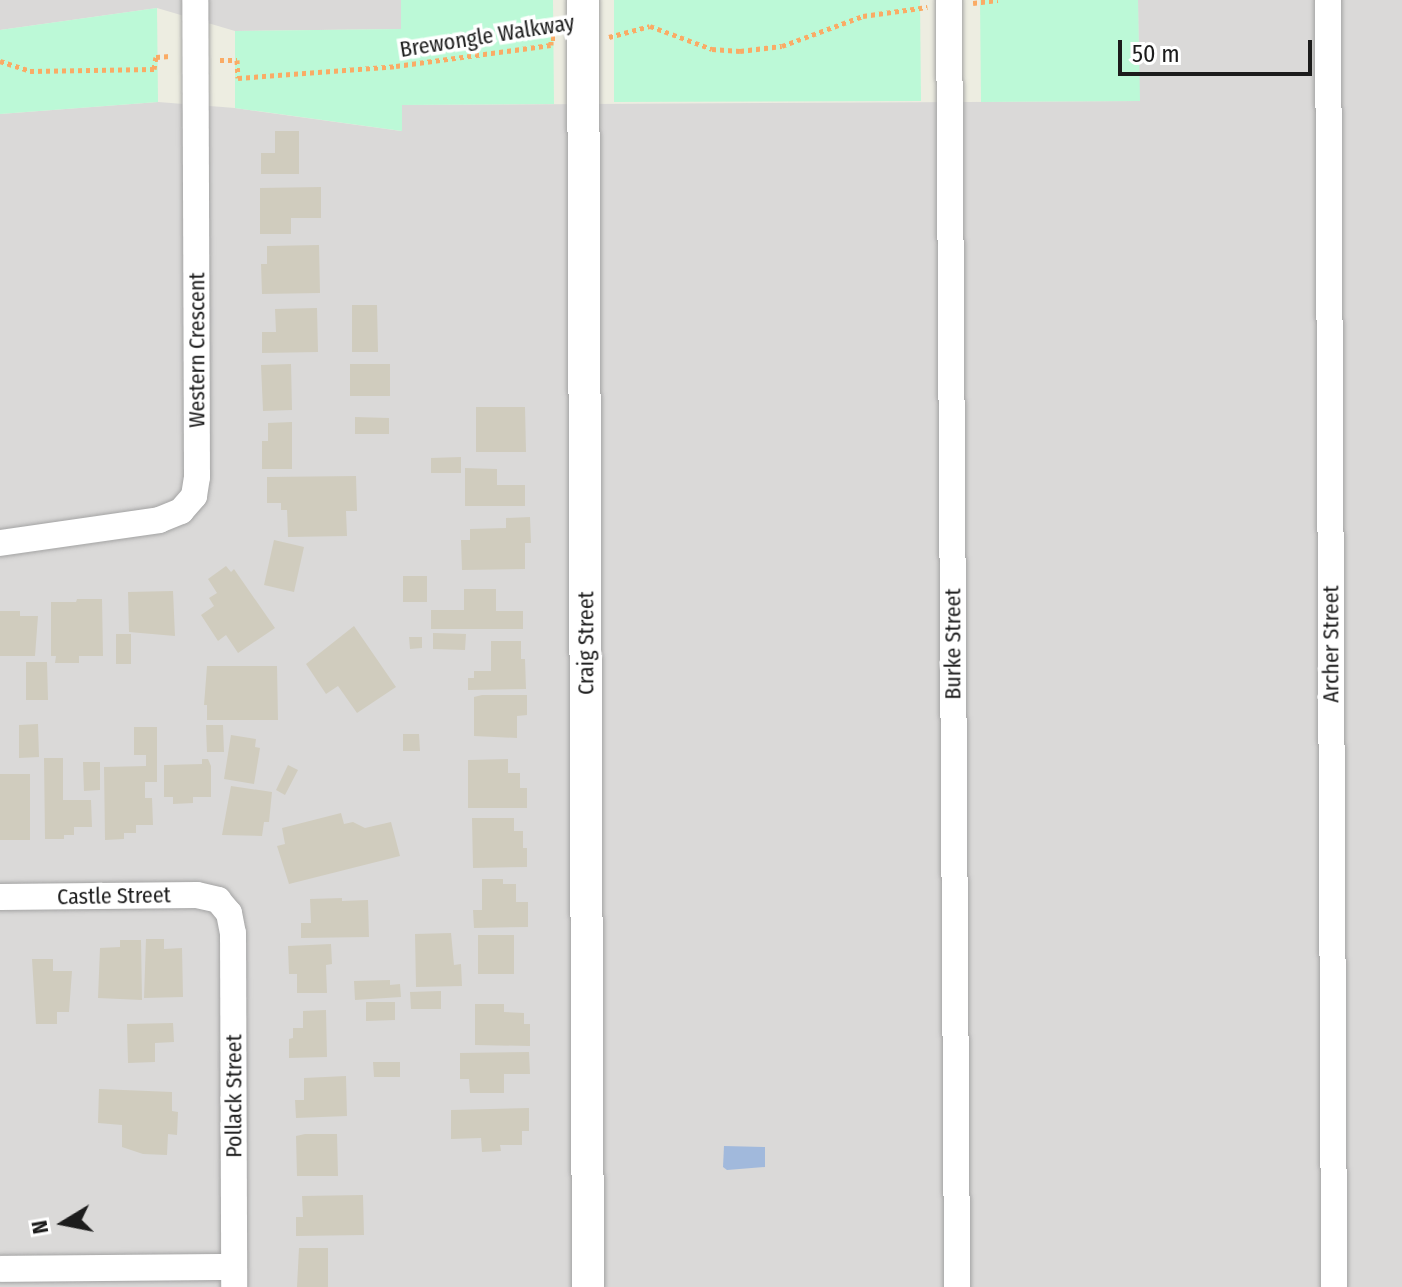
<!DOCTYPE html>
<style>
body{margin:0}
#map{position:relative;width:1402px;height:1287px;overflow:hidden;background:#edede1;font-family:"Fira Sans Condensed",sans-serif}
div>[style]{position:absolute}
.residential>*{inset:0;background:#dad9d8}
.park>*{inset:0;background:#bcf9d7}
.water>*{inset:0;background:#a1b9dc}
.building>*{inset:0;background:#d0ccbe}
.path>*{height:5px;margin-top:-2.5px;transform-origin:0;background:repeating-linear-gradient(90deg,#faab65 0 4px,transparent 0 8px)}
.roads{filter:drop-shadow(0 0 2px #a3a3a3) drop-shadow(0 0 2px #a3a3a3)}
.minor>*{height:26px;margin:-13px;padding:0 13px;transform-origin:13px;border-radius:13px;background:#fff}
.tertiary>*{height:32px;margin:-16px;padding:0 16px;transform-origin:16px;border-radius:16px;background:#fff}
span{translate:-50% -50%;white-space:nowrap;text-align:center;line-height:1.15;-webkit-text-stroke:7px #fff;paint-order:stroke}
.street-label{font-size:22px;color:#1c1c1c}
.north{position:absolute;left:24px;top:1183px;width:80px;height:80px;-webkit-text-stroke:6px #fff;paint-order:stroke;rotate:260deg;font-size:22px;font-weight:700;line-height:32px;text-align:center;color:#1c1c1c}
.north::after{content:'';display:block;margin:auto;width:28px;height:36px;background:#1c1c1c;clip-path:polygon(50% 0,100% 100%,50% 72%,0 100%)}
.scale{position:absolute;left:1118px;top:40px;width:194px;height:36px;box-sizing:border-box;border:4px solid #1c1c1c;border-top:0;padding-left:10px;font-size:24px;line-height:28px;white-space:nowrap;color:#1c1c1c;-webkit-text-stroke:6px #fff;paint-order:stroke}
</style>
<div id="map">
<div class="residential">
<div style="clip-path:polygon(0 0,401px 0,401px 29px,235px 31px,157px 8px,0 30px)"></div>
<div style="clip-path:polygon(1138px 0,1402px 0,1402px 1287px,0 1287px,0 114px,158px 102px,235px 108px,401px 131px,401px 105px,1139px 101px)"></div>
</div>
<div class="park">
<div style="clip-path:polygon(401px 0,553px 0,554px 104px,402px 105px,402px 131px,235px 108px,235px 31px,401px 29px)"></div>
<div style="clip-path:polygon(614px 0,920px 0,921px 101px,614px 102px)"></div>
<div style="clip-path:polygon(980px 0,1138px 0,1140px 101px,981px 102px)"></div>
<div style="clip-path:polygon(157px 8px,158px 102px,0 114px,0 30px)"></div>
</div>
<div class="water">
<div style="clip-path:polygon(724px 1146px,765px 1147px,765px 1167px,727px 1170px,723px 1167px)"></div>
</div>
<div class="building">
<div style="clip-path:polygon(275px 131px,299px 131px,299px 174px,261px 174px,261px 153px,275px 153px)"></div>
<div style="clip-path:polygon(321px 187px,321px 218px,291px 218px,291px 234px,260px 234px,260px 188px)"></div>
<div style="clip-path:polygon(319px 245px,320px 293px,262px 294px,261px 264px,267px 264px,267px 246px)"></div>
<div style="clip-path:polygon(352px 305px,377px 305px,378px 352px,352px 352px)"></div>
<div style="clip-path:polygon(317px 308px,318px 352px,262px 353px,262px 332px,276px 332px,275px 309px)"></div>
<div style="clip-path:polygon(291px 364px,292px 410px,263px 411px,261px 365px)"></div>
<div style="clip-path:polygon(350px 364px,390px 364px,390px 396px,350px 396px)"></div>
<div style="clip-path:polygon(476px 407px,525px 407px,526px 452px,476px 452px)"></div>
<div style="clip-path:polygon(355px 417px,389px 418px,389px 434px,355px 434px)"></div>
<div style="clip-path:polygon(292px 422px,292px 469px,262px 469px,262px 441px,268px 441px,268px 423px)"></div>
<div style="clip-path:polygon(461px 457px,461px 473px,431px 473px,431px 458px)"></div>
<div style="clip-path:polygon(465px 468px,497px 469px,497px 485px,525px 485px,525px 506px,465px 506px)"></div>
<div style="clip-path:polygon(356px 476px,357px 511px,346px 511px,347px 536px,288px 537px,287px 510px,281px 510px,281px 503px,267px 503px,267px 477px)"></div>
<div style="clip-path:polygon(530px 517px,531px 543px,525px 543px,525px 569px,462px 570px,461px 540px,470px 540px,470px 529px,506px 528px,506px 518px)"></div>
<div style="clip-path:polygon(274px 540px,304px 547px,294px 592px,264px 585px)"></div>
<div style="clip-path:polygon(226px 566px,231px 572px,234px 569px,275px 628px,238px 653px,226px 635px,218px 641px,201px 615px,214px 606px,209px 598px,217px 593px,208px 579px)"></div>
<div style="clip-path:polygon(403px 576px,427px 576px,427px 602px,403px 602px)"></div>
<div style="clip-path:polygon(464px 589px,496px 589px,496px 611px,523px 611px,523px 629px,431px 629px,431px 610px,464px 610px)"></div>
<div style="clip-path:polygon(173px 591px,175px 636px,129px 632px,128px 592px)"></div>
<div style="clip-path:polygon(77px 599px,102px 599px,103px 656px,79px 656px,79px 663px,55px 663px,56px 656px,51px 656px,51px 602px,76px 602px)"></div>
<div style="clip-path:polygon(0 611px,20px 611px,20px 616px,38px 616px,35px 656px,0 656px)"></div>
<div style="clip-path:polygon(354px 626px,396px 687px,357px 713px,338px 686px,326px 694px,306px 664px)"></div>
<div style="clip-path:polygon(433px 633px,466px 634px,465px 650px,433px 649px)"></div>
<div style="clip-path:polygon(116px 634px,131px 634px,131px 664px,116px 664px)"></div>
<div style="clip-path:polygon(409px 637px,422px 637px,422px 648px,410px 649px)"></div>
<div style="clip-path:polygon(491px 641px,521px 641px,521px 659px,525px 659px,526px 689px,468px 690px,468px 678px,474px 678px,474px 671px,491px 671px)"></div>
<div style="clip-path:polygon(26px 662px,47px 662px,48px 700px,26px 700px)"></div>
<div style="clip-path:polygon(207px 666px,277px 666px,278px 720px,207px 720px,207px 705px,204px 705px)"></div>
<div style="clip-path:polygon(482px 695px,527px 695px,527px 715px,517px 716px,517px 738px,474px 736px,474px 697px)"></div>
<div style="clip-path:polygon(38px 724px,39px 757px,19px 758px,19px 725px)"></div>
<div style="clip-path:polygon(206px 725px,223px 725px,224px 752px,207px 752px)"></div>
<div style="clip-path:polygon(134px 727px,157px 727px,157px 782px,145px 782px,145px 798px,152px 798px,153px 825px,136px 825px,136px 833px,124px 833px,124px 839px,105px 840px,104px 767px,146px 766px,146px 755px,134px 755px)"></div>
<div style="clip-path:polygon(403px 734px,419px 734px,420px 751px,403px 751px)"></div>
<div style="clip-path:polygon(231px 735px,256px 739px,255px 747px,260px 748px,254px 784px,224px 779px)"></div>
<div style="clip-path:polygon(44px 758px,63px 758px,63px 800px,91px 800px,92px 827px,74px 827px,74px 835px,64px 835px,64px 839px,45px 839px)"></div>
<div style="clip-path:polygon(202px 759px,208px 759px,211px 766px,211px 797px,193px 797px,193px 803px,173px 804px,173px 797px,164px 797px,164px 765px,202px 764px)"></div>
<div style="clip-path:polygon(508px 759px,508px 773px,520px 773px,520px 788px,527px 788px,527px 808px,468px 808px,468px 760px)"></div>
<div style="clip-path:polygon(83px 762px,100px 762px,100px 790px,84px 791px)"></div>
<div style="clip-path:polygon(288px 765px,298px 770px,285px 795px,276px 790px)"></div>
<div style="clip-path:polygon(0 774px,30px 774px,30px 840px,0 840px)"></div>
<div style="clip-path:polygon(231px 786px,272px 792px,269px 822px,264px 822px,262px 836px,222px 835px)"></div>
<div style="clip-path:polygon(341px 813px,344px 824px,353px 822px,365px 828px,391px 822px,400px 856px,289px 884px,277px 846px,285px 844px,282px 828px)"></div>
<div style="clip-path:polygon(472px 818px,514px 818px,514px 831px,523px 831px,523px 848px,527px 848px,527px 867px,473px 868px)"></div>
<div style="clip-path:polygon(482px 879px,503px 879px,503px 884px,516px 884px,516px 902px,528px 902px,528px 927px,474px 928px,473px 910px,482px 910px)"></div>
<div style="clip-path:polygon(342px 898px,342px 901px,368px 900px,369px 937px,301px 938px,301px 923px,311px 923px,310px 899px)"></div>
<div style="clip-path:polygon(451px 933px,454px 965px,461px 964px,462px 986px,416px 987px,415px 934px)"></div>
<div style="clip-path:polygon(478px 935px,514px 935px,514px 974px,478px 974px)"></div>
<div style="clip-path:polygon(146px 939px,164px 939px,164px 949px,182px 948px,183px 997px,144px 998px)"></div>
<div style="clip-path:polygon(120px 940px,141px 940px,142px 1000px,98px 998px,100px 948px,120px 947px)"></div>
<div style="clip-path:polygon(331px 944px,332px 964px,326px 965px,327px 993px,297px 993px,297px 974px,289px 974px,288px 946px)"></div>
<div style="clip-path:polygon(32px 959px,53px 959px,53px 971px,72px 971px,69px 1012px,57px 1012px,57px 1024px,36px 1024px)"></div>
<div style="clip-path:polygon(390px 980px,390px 985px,400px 984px,401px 997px,355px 1000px,354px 981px)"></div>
<div style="clip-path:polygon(441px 991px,441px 1009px,411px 1009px,410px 992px)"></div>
<div style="clip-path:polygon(366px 1002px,395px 1002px,395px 1020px,366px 1021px)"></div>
<div style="clip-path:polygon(475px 1004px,504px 1004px,504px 1012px,524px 1013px,524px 1024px,530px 1024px,530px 1046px,475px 1045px)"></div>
<div style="clip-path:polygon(326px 1010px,327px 1057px,289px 1058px,289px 1039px,293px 1038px,293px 1028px,303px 1028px,303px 1011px)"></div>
<div style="clip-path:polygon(173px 1023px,174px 1042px,155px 1043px,155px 1062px,128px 1063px,127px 1024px)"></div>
<div style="clip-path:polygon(529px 1052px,530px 1074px,504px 1074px,504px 1093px,470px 1093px,469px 1079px,460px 1079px,460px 1053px)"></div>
<div style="clip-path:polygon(373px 1062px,400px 1062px,400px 1077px,374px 1077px)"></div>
<div style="clip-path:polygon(346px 1076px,347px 1116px,296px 1118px,295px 1100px,304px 1100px,304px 1078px)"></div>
<div style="clip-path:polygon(99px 1089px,172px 1092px,172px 1111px,178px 1112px,177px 1135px,168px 1134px,167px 1155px,143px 1154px,122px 1147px,122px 1125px,98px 1123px)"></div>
<div style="clip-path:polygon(529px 1108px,529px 1131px,522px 1131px,522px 1145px,500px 1145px,501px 1151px,482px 1152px,481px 1138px,451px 1139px,451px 1110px)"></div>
<div style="clip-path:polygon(305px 1134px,337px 1134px,338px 1176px,297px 1176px,296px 1136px)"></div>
<div style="clip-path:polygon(363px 1195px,364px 1235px,296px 1236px,296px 1217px,303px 1217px,302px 1196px)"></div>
<div style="clip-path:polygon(299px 1248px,328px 1248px,328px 1287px,297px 1287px)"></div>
</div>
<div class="path">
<div style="left:973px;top:3px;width:25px;rotate:-7deg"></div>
<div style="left:609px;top:37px;width:42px;rotate:-15deg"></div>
<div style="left:650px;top:26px;width:66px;rotate:20.4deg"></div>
<div style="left:712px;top:49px;width:28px;rotate:4deg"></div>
<div style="left:740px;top:51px;width:42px;rotate:-6.8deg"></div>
<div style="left:782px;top:46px;width:86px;rotate:-20.3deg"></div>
<div style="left:863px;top:16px;width:65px;rotate:-8deg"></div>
<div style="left:220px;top:60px;width:17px"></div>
<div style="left:237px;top:60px;width:18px;rotate:87deg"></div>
<div style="left:238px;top:78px;width:158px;rotate:-4.3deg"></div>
<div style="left:396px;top:66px;width:156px;rotate:-7.7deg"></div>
<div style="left:551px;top:45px;width:7px;rotate:-90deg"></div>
<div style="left:551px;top:38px;width:4px"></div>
<div style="left:0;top:61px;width:32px;rotate:18deg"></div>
<div style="left:30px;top:71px;width:124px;rotate:-0.9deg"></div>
<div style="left:154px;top:69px;width:12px;rotate:-81deg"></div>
<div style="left:156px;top:57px;width:14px;rotate:-4deg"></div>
</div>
<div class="roads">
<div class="minor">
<div style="left:949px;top:0;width:1287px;rotate:89.64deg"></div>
<div style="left:1328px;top:0;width:1287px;rotate:89.73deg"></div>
<div style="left:0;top:543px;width:161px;rotate:-8.2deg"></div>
<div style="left:159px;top:520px;width:24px;rotate:-22deg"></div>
<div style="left:181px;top:511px;width:20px;rotate:-49deg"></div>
<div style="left:194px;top:496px;width:19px;rotate:-81deg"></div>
<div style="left:197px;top:477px;width:477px;rotate:-90.2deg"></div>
<div style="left:0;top:897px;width:197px;rotate:-0.6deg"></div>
<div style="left:197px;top:895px;width:22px;rotate:13deg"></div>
<div style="left:218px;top:900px;width:17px;rotate:50deg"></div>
<div style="left:229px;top:913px;width:20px;rotate:79deg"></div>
<div style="left:233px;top:933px;width:354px;rotate:89.8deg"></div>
<div style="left:1px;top:1269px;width:233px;rotate:-0.5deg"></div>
</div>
<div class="tertiary">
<div style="left:583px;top:0;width:1287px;rotate:89.78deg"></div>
</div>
</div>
<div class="street-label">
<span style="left:487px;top:36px;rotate:-9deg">Brewongle Walkway</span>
<span style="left:197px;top:350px;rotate:-90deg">Western Crescent</span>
<span style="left:586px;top:643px;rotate:-90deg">Craig Street</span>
<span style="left:953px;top:644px;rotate:-90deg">Burke Street</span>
<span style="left:1331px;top:644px;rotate:-90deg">Archer Street</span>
<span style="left:114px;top:896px;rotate:-1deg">Castle Street</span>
<span style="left:234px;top:1096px;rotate:-90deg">Pollack Street</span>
</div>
<div class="north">N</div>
<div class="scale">50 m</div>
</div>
